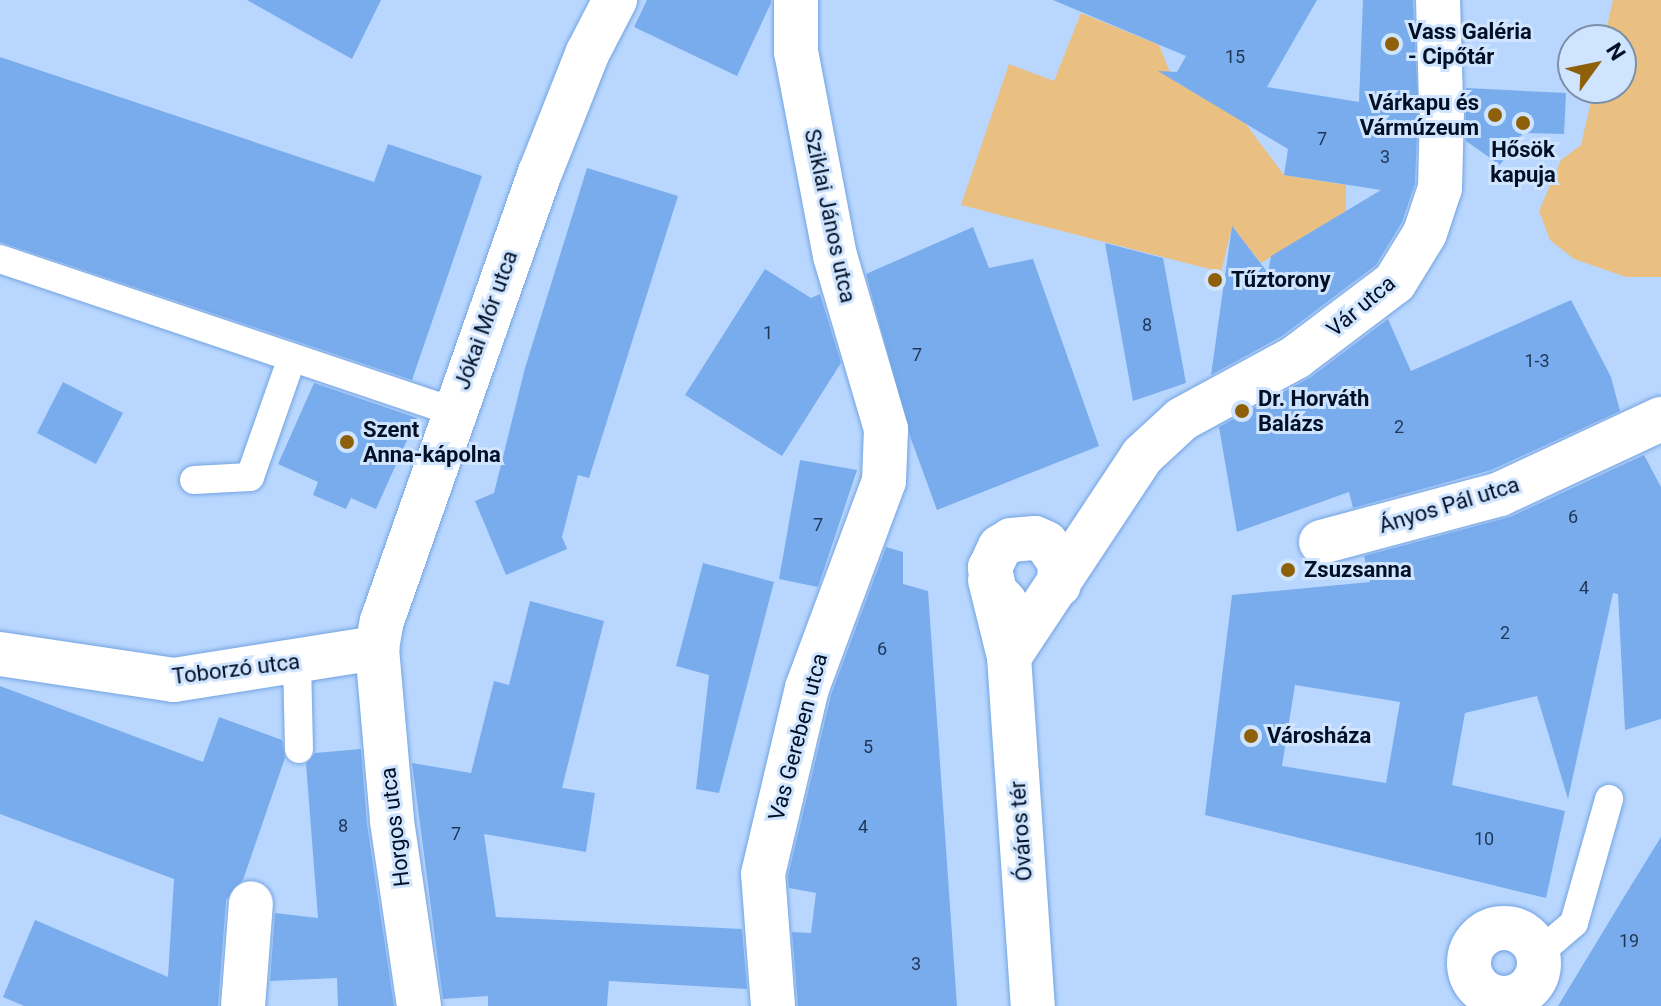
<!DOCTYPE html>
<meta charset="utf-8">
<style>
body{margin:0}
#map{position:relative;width:1661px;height:1006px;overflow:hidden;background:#b9d7fe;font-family:Roboto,sans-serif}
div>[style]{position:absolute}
.green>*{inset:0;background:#eabf82}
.building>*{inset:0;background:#79aced}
.roads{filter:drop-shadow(0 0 2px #74a4e2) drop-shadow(0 0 2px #74a4e2)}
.lane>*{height:28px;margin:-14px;padding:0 14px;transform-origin:14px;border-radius:14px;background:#fff}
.street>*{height:44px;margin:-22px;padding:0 22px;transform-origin:22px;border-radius:22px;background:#fff}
.street>.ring{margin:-22px;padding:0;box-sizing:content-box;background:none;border:44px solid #fff;border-radius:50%}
.dots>*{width:22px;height:22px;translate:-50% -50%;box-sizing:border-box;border:4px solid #cfe4fe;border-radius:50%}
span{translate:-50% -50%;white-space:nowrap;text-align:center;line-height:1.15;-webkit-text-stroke:6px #cfe4fe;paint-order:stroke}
.number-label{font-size:18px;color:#1f3657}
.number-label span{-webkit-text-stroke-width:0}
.poi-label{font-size:22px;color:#010f25;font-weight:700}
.left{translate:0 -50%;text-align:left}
.right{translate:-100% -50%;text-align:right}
.street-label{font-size:22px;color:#010f25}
.north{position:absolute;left:1557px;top:24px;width:80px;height:80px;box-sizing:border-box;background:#cfe4fe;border:2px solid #7d8fa7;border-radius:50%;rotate:57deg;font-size:22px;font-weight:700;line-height:32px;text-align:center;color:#010f25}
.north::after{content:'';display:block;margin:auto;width:28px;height:36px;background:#8e6009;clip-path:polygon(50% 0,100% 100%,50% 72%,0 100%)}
</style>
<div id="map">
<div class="green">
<div style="clip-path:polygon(1613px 0,1661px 0,1661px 277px,1626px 277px,1574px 259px,1550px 240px,1539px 211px,1561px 160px,1581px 145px,1594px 88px,1621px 88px,1621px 40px,1604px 40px)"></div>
<div style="clip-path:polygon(1081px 13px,1159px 45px,1173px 80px,1245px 123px,1284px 175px,1346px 185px,1346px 211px,1261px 263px,1232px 227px,1221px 272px,961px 205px,1009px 64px,1054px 81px)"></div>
</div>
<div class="building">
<div style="clip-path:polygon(247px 0,381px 0,352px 59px)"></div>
<div style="clip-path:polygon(647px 0,771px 0,771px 3px,737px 76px,634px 27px)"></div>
<div style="clip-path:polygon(1053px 0,1317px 0,1267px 87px,1359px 102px,1363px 0,1413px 0,1418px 108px,1415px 184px,1402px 222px,1376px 265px,1282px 336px,1211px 375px,1232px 226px,1268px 273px,1271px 256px,1381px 190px,1284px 175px,1288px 149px,1158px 71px,1177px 72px,1186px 56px)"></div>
<div style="clip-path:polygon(0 57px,374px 182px,388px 144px,482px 176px,412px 380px,0 242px)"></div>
<div style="clip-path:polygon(1466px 88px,1566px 93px,1564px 134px,1523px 133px,1500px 165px,1466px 141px)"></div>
<div style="clip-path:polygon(587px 168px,678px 196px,589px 478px,578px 475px,562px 537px,567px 549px,506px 575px,475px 501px,494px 493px,525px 368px)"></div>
<div style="clip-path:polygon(973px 227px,989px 268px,1033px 259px,1099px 446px,937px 510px,911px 439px,866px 274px)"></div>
<div style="clip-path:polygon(1105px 243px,1163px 258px,1186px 383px,1133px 401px)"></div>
<div style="clip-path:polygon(765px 269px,811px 298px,820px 294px,841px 363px,782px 456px,685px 395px)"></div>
<div style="clip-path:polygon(1571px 300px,1611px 377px,1620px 411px,1491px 470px,1353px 508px,1349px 492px,1237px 532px,1219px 427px,1311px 377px,1388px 319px,1411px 371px)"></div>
<div style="clip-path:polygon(63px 382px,123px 413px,96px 464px,37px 433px)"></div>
<div style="clip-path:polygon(314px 383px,417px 418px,376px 509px,351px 498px,346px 509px,313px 495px,318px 482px,278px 464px)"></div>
<div style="clip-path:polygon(evenodd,1644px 455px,1661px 487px,1661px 719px,1625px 730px,1618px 594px,1613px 593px,1568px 799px,1537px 696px,1465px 713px,1452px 785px,1565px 811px,1546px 898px,1205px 815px,1232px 595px,1370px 582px,1364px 556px,1510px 517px,1644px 455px,1295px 685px,1400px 702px,1386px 783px,1282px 766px,1295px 685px)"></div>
<div style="clip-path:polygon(800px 460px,857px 470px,818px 587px,779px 579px)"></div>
<div style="clip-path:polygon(886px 547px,903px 552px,903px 584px,928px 591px,957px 1006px,798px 1006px,792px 932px,811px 933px,816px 893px,789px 888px,788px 876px,831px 695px)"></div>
<div style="clip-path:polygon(703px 563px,774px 582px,719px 793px,696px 789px,709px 675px,676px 666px)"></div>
<div style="clip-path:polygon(530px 601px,604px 621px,562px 788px,595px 793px,586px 852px,484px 834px,496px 917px,742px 929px,747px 989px,609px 981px,607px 1006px,488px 1006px,488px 996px,443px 999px,412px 763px,471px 773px,494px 681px,509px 685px)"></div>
<div style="clip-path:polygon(0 686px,203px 762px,219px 717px,282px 740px,285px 758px,243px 880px,226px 900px,218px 1006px,24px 1006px,3px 997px,35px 920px,168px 977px,174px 879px,0 814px)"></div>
<div style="clip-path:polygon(361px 749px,367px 824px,394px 1006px,338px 1006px,337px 978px,270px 981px,275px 913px,318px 918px,306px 764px,315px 753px)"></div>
<div style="clip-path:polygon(1661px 837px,1661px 1006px,1558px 1006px,1627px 892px)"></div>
</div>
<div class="roads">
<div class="lane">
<div style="left:0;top:259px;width:477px;rotate:18.6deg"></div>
<div style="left:194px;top:480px;width:56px;rotate:-3.1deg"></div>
<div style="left:250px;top:477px;width:126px;rotate:-70.6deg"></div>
<div style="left:297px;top:661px;width:88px;rotate:88.7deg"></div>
<div style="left:1539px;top:953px;width:46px;rotate:-40.6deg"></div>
<div style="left:1574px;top:923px;width:129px;rotate:-74.2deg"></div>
</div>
<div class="street">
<div style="left:1438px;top:0;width:99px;rotate:88.3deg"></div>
<div style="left:1321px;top:542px;width:185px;rotate:-15deg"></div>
<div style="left:1500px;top:494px;width:178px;rotate:-25deg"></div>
<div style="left:990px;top:580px;width:79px;rotate:76.1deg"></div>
<div style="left:1009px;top:657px;width:350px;rotate:86.1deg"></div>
<div style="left:1005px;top:602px;width:14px;rotate:-135deg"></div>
<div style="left:995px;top:592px;width:25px;rotate:-102deg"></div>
<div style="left:990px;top:568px;width:23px;rotate:-65deg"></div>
<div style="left:1000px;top:547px;width:13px;rotate:-32deg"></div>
<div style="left:1011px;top:540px;width:24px;rotate:-5deg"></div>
<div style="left:1035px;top:538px;width:12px;rotate:24deg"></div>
<div style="left:1046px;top:543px;width:24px;rotate:55deg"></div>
<div style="left:1060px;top:563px;width:22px;rotate:93deg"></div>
<div style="left:0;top:654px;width:176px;rotate:8.5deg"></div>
<div style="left:174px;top:680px;width:206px;rotate:-9deg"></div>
<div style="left:1009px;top:657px;width:241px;rotate:-56.5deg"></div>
<div style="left:1142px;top:456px;width:54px;rotate:-42.8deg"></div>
<div style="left:1182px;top:419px;width:130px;rotate:-28.5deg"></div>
<div style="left:1296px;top:357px;width:124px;rotate:-37.1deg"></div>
<div style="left:1395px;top:282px;width:57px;rotate:-58.5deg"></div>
<div style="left:1425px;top:233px;width:47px;rotate:-71.6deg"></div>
<div style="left:1440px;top:188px;width:75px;rotate:-88.5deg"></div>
<div class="ring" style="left:1469px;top:928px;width:26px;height:26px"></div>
<div style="left:243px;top:1006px;width:103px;rotate:-85.6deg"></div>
<div style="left:419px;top:1006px;width:188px;rotate:-98.3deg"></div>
<div style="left:392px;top:820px;width:173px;rotate:-95deg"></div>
<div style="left:377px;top:648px;width:27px;rotate:-80deg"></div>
<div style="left:382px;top:621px;width:475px;rotate:-70.6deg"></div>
<div style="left:540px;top:173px;width:130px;rotate:-68.4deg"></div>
<div style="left:588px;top:52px;width:59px;rotate:-62.6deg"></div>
<div style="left:773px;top:1006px;width:132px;rotate:-94.3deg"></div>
<div style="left:763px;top:874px;width:191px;rotate:-76.7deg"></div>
<div style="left:807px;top:688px;width:221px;rotate:-69.6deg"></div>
<div style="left:884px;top:481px;width:52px;rotate:-87.8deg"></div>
<div style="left:886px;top:429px;width:180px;rotate:-106.4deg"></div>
<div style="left:835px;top:256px;width:208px;rotate:-100.8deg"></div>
<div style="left:796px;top:52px;width:52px;rotate:-90deg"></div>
</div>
</div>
<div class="dots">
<div style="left:1392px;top:44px;background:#8e6009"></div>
<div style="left:1495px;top:115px;background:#8e6009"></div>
<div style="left:1523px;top:123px;background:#8e6009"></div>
<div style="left:1215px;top:280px;background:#8e6009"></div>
<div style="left:1242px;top:411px;background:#8e6009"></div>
<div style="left:347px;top:442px;background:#8e6009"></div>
<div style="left:1288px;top:570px;background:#8e6009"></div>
<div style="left:1251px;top:736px;background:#8e6009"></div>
</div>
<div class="number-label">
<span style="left:1235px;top:57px">15</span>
<span style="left:1322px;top:139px">7</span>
<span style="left:1385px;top:157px">3</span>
<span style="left:1147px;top:325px">8</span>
<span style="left:768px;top:333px">1</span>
<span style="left:917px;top:355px">7</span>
<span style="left:1537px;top:361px">1-3</span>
<span style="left:1399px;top:427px">2</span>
<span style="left:1573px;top:517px">6</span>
<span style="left:818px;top:525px">7</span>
<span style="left:1584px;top:588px">4</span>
<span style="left:1505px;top:633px">2</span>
<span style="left:882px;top:649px">6</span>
<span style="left:868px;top:747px">5</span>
<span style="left:343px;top:826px">8</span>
<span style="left:863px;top:827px">4</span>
<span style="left:456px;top:834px">7</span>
<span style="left:1484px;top:839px">10</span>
<span style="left:1629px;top:941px">19</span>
<span style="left:916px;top:964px">3</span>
</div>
<div class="poi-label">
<span class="left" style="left:1408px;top:44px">Vass Galéria<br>- Cipőtár</span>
<span class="right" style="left:1479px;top:115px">Várkapu és<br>Vármúzeum</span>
<span style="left:1523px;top:162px">Hősök<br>kapuja</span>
<span class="left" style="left:1231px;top:280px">Tűztorony</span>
<span class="left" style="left:1258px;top:411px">Dr. Horváth<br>Balázs</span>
<span class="left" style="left:363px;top:442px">Szent<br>Anna-kápolna</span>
<span class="left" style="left:1304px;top:570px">Zsuzsanna</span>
<span class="left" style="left:1267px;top:736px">Városháza</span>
</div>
<div class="street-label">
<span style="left:830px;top:216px;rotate:78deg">Sziklai János utca</span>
<span style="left:1361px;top:306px;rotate:-40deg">Vár utca</span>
<span style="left:486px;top:320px;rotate:-70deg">Jókai Mór utca</span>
<span style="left:1449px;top:505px;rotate:-17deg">Ányos Pál utca</span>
<span style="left:236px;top:669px;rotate:-7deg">Toborzó utca</span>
<span style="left:798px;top:737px;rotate:-75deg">Vas Gereben utca</span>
<span style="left:395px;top:827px;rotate:-97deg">Horgos utca</span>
<span style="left:1021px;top:831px;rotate:-94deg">Óváros tér</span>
</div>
<div class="north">N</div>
</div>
